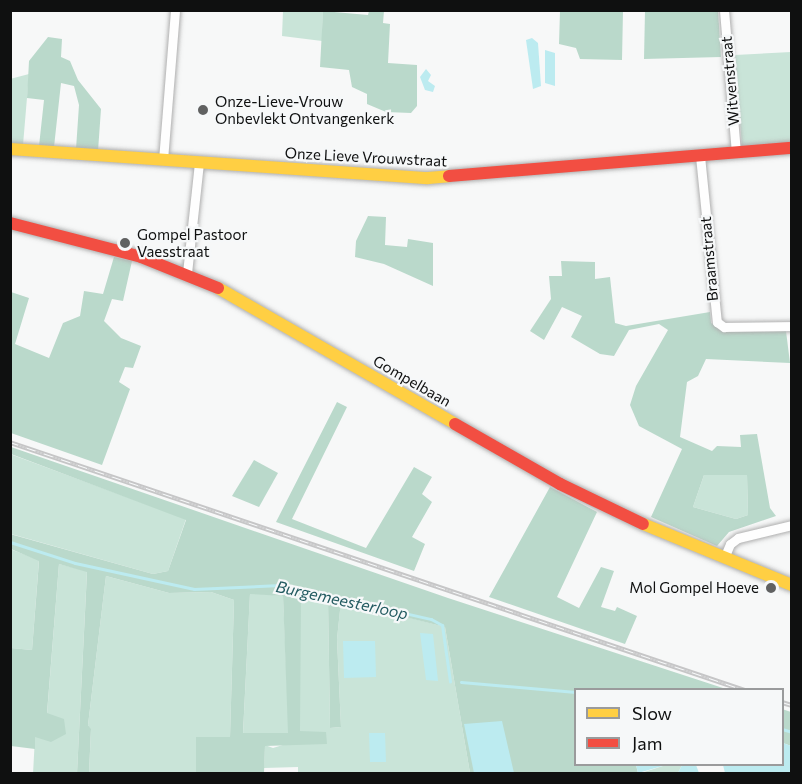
<!DOCTYPE html>
<style>
body{margin:0}
#map{position:relative;width:802px;height:784px;overflow:hidden;background:#f7f8f8;font-family:Commissioner,sans-serif}
div>[style]{position:absolute}
.green>*{inset:0;background:#c9e4d8}
.forest>*{inset:0;background:#bad9cb}
.water>*{inset:0;background:#bcebf0}
.stream>*{height:3px;margin:-1.5px;padding:0 1.5px;transform-origin:1.5px;border-radius:1.5px;background:#bcebf0}
.roads{filter:drop-shadow(0 0 2px #afafaf) drop-shadow(0 0 2px #afafaf)}
.street>*{height:9px;margin:-4.5px;padding:0 4.5px;transform-origin:4.5px;border-radius:4.5px;background:#fefefe}
.slow>*{height:12px;margin:-6px;padding:0 6px;transform-origin:6px;border-radius:6px;background:#ffcf43}
.jam>*{height:12px;margin:-6px;padding:0 6px;transform-origin:6px;border-radius:6px;background:#f24e42}
.rail>*{height:5px;margin-top:-2.5px;transform-origin:0;background:repeating-linear-gradient(90deg,#f6f8f9 0 9px,#c6c6c7 0 18px);box-sizing:border-box;border-block:2px solid #c6c6c7}
.dots>*{width:16px;height:16px;translate:-50% -50%;box-sizing:border-box;border:3px solid #f6f8f9;border-radius:50%}
span{translate:-50% -50%;white-space:nowrap;text-align:center;line-height:1.15;-webkit-text-stroke:4.5px #f6f8f9;paint-order:stroke}
.street-label{font-size:15px;color:#0f1010}
.poi-label{font-size:15px;color:#0f1010}
.left{translate:0 -50%;text-align:left}
.right{translate:-100% -50%;text-align:right}
.water-label{font-size:16px;color:#235b61;font-style:italic}
.frame{position:absolute;inset:0;border:12px solid #0f1010;pointer-events:none}
.legend{position:absolute;left:574px;top:688px;width:210px;height:78px;box-sizing:border-box;background:#f6f8f9;border:2px solid #9a9b9c;margin:0;padding:8px 10px;list-style:none;font-size:18px;color:#0f1010}
.legend li{display:flex;align-items:center;gap:12px;height:30px}
.legend b{width:30px;border:2px solid #9a9b9c}
</style>
<div id="map">
<div class="green">
<div style="clip-path:polygon(283px 11px,323px 11px,322px 41px,282px 36px)"></div>
<div style="clip-path:polygon(791px 52px,791px 143px,742px 147px,735px 55px)"></div>
<div style="clip-path:polygon(29px 74px,23px 145px,11px 144px,10px 79px)"></div>
<div style="clip-path:polygon(10px 454px,186px 519px,168px 571px,153px 574px,11px 534px)"></div>
<div style="clip-path:polygon(704px 475px,747px 475px,748px 515px,736px 519px,693px 507px)"></div>
<div style="clip-path:polygon(10px 549px,39px 560px,32px 650px,11px 648px)"></div>
<div style="clip-path:polygon(59px 564px,87px 571px,77px 773px,33px 774px,35px 737px,47px 714px)"></div>
<div style="clip-path:polygon(106px 576px,169px 593px,211px 592px,234px 600px,230px 737px,196px 737px,196px 773px,89px 773px,91px 730px,88px 725px)"></div>
<div style="clip-path:polygon(250px 593px,283px 596px,289px 734px,243px 734px)"></div>
<div style="clip-path:polygon(300px 597px,328px 599px,330px 728px,341px 727px,337px 639px,341px 600px,445px 627px,470px 773px,298px 774px,298px 767px,264px 768px,265px 745px,273px 748px,286px 744px,327px 744px,300px 731px)"></div>
<div style="clip-path:polygon(666px 765px,682px 765px,678px 773px,638px 774px)"></div>
</div>
<div class="forest">
<div style="clip-path:polygon(323px 11px,368px 15px,369px 11px,384px 11px,383px 23px,390px 24px,388px 63px,417px 65px,417px 106px,411px 113px,386px 112px,367px 104px,367px 94px,352px 87px,349px 70px,320px 67px)"></div>
<div style="clip-path:polygon(560px 11px,623px 11px,622px 60px,580px 59px,576px 48px,559px 44px)"></div>
<div style="clip-path:polygon(645px 11px,718px 11px,721px 57px,644px 59px)"></div>
<div style="clip-path:polygon(48px 37px,62px 39px,61px 57px,70px 61px,78px 80px,101px 109px,98px 151px,76px 149px,79px 105px,74px 86px,61px 83px,54px 147px,39px 146px,44px 100px,27px 98px,29px 61px)"></div>
<div style="clip-path:polygon(368px 216px,386px 217px,385px 245px,407px 247px,408px 239px,433px 243px,433px 286px,384px 264px,355px 257px,356px 241px)"></div>
<div style="clip-path:polygon(114px 257px,132px 261px,123px 301px,112px 299px,104px 321px,121px 338px,141px 346px,133px 368px,125px 367px,119px 382px,130px 389px,102px 465px,11px 433px,11px 292px,29px 298px,15px 344px,49px 358px,63px 323px,80px 316px,84px 291px,103px 294px)"></div>
<div style="clip-path:polygon(evenodd,561px 261px,595px 262px,595px 279px,610px 277px,615px 323px,626px 326px,710px 312px,711px 323px,724px 332px,786px 331px,790px 363px,706px 359px,698px 376px,687px 382px,680px 437px,712px 451px,717px 446px,741px 447px,740px 435px,757px 434px,770px 508px,776px 516px,729px 532px,717px 546px,651px 517px,682px 449px,639px 426px,630px 405px,636px 386px,668px 330px,659px 324px,629px 330px,614px 356px,600px 354px,571px 337px,582px 316px,562px 307px,544px 340px,530px 331px,551px 299px,549px 276px,562px 276px,561px 261px,704px 475px,747px 475px,748px 515px,736px 519px,693px 507px,704px 475px)"></div>
<div style="clip-path:polygon(337px 402px,347px 407px,292px 519px,366px 548px,414px 467px,432px 477px,422px 494px,432px 502px,412px 537px,425px 544px,414px 571px,276px 522px)"></div>
<div style="clip-path:polygon(evenodd,11px 447px,448px 598px,726px 689px,576px 690px,576px 764px,636px 765px,638px 773px,470px 773px,445px 627px,341px 601px,337px 639px,341px 727px,330px 728px,328px 600px,301px 597px,300px 731px,326px 732px,327px 744px,265px 746px,264px 773px,196px 773px,196px 737px,230px 737px,234px 600px,211px 592px,169px 593px,106px 576px,88px 725px,91px 729px,89px 773px,77px 773px,87px 572px,59px 564px,47px 713px,64px 719px,66px 734px,51px 742px,35px 737px,35px 749px,11px 746px,11px 648px,32px 650px,39px 561px,11px 549px,10px 534px,153px 574px,168px 571px,186px 520px,11px 454px,11px 447px,250px 594px,283px 596px,288px 733px,243px 733px,250px 594px)"></div>
<div style="clip-path:polygon(254px 460px,278px 473px,259px 507px,232px 496px)"></div>
<div style="clip-path:polygon(550px 487px,597px 512px,557px 597px,579px 608px,601px 567px,614px 571px,601px 607px,615px 611px,617px 607px,637px 616px,625px 644px,489px 597px)"></div>
<div style="clip-path:polygon(782px 709px,791px 712px,791px 746px,783px 743px)"></div>
</div>
<div class="water">
<div style="clip-path:polygon(532px 38px,538px 43px,541px 86px,533px 89px,526px 40px)"></div>
<div style="clip-path:polygon(545px 50px,555px 53px,555px 86px,545px 83px)"></div>
<div style="clip-path:polygon(426px 69px,431px 75px,428px 81px,435px 86px,433px 92px,425px 90px,420px 77px)"></div>
<div style="clip-path:polygon(420px 633px,433px 634px,438px 681px,426px 680px)"></div>
<div style="clip-path:polygon(343px 641px,375px 641px,376px 677px,344px 678px)"></div>
<div style="clip-path:polygon(502px 721px,514px 773px,474px 773px,464px 724px)"></div>
<div style="clip-path:polygon(369px 733px,385px 733px,386px 762px,370px 762px)"></div>
<div style="clip-path:polygon(783px 743px,791px 746px,791px 773px,725px 773px,723px 765px,782px 764px)"></div>
<div style="clip-path:polygon(666px 765px,638px 773px,636px 765px,666px 764px)"></div>
<div style="clip-path:polygon(682px 765px,696px 765px,699px 773px,678px 773px)"></div>
</div>
<div class="stream">
<div style="left:10px;top:542px;width:68px;rotate:17.9deg"></div>
<div style="left:75px;top:563px;width:122px;rotate:12.3deg"></div>
<div style="left:194px;top:589px;width:87px;rotate:-2.6deg"></div>
<div style="left:281px;top:585px;width:154px;rotate:12.8deg"></div>
<div style="left:431px;top:619px;width:13px;rotate:29deg"></div>
<div style="left:442px;top:625px;width:57px;rotate:81.9deg"></div>
<div style="left:461px;top:682px;width:115px;rotate:5deg"></div>
<div style="left:782px;top:729px;width:10px;rotate:17deg"></div>
</div>
<div class="roads">
<div class="street">
<div style="left:724px;top:10px;width:143px;rotate:85.2deg"></div>
<div style="left:700px;top:156px;width:167px;rotate:84.2deg"></div>
<div style="left:717px;top:322px;width:9px;rotate:36deg"></div>
<div style="left:724px;top:327px;width:68px;rotate:-0.8deg"></div>
<div style="left:163px;top:160px;width:150px;rotate:-85.4deg"></div>
<div style="left:187px;top:273px;width:112px;rotate:-83.8deg"></div>
<div style="left:724px;top:558px;width:15px;rotate:-67deg"></div>
<div style="left:730px;top:544px;width:10px;rotate:-37deg"></div>
<div style="left:738px;top:538px;width:56px;rotate:-13.5deg"></div>
</div>
<div class="slow">
<div style="left:10px;top:149px;width:419px;rotate:4deg"></div>
<div style="left:428px;top:178px;width:21px;rotate:-5deg"></div>
<div style="left:218px;top:288px;width:273px;rotate:29.8deg"></div>
<div style="left:643px;top:524px;width:161px;rotate:22.3deg"></div>
</div>
<div class="jam">
<div style="left:449px;top:176px;width:344px;rotate:-4.7deg"></div>
<div style="left:10px;top:223px;width:135px;rotate:14.5deg"></div>
<div style="left:141px;top:257px;width:83px;rotate:21.9deg"></div>
<div style="left:455px;top:424px;width:121px;rotate:29.7deg"></div>
<div style="left:560px;top:484px;width:92px;rotate:25.7deg"></div>
</div>
</div>
<div class="rail">
<div style="left:10px;top:442px;width:776px;rotate:18.65deg"></div>
<div style="left:782px;top:702px;width:10px;rotate:17deg"></div>
</div>
<div class="dots">
<div style="left:203px;top:110px;background:#606161"></div>
<div style="left:125px;top:243px;background:#606161"></div>
<div style="left:771px;top:588px;background:#606161"></div>
</div>
<div class="street-label">
<span style="left:730px;top:81px;rotate:-95deg">Witvenstraat</span>
<span style="left:366px;top:157px;rotate:3deg">Onze Lieve Vrouwstraat</span>
<span style="left:709px;top:259px;rotate:-95deg">Braamstraat</span>
<span style="left:412px;top:381px;rotate:30deg">Gompelbaan</span>
</div>
<div class="poi-label">
<span class="left" style="left:215px;top:110px">Onze-Lieve-Vrouw<br>Onbevlekt Ontvangenkerk</span>
<span class="left" style="left:137px;top:243px">Gompel Pastoor<br>Vaesstraat</span>
<span class="right" style="left:759px;top:588px">Mol Gompel Hoeve</span>
</div>
<div class="water-label">
<span style="left:342px;top:600px;rotate:12deg">Burgemeesterloop</span>
</div>
<div class="frame"></div>
<ul class="legend">
<li><b style="height:8px;background:#ffcf43"></b>Slow</li>
<li><b style="height:8px;background:#f24e42"></b>Jam</li>
</ul>
</div>
